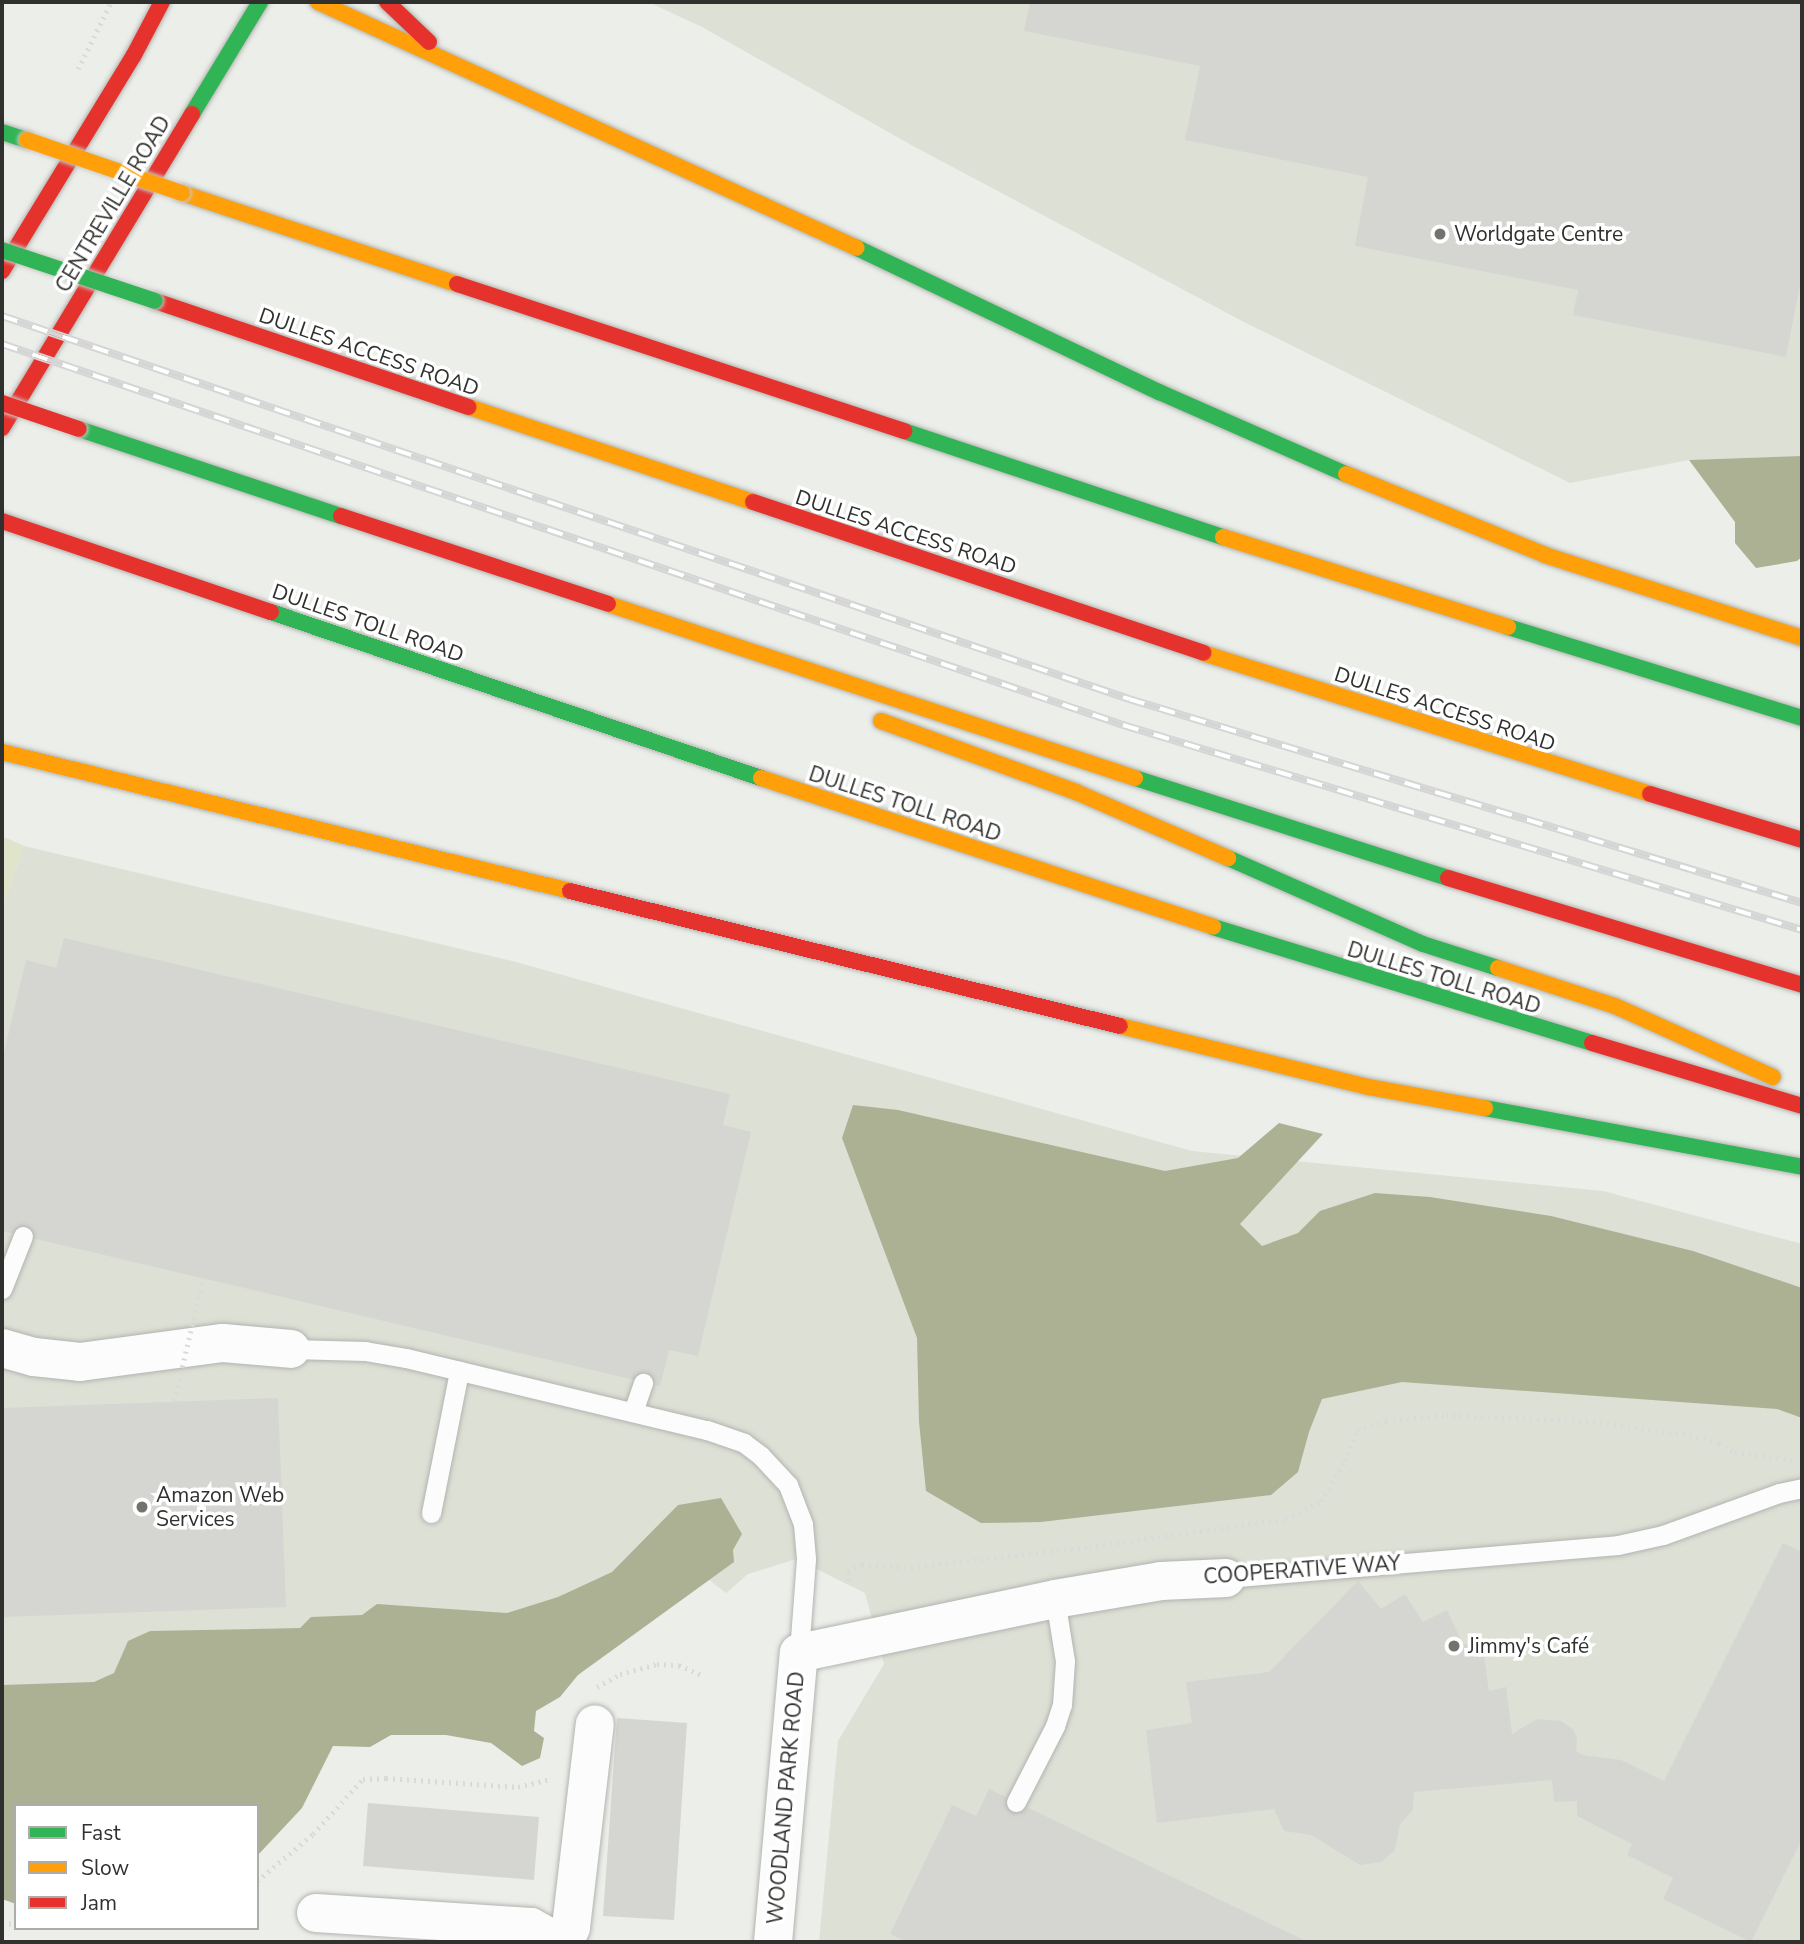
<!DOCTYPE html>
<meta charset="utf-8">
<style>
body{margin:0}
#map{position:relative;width:1804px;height:1944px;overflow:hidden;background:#eceee9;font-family:"Nunito Sans",sans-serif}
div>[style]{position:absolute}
.built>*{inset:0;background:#dde0d5}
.green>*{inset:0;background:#dfe4cb}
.water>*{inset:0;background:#acb193}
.building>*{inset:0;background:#d5d6d2}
.path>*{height:4.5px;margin-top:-2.25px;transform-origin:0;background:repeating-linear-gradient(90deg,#d9dad9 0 2px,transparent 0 7px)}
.roads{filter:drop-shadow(0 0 2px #b2b4b0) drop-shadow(0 0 2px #b2b4b0)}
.lane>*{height:19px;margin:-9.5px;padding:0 9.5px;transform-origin:9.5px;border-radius:9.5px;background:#fcfcfc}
.street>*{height:38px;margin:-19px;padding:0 19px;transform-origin:19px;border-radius:19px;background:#fcfcfc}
.fast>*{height:16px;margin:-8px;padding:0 8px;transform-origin:8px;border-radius:8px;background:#30b455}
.slow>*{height:16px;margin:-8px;padding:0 8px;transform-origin:8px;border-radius:8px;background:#ff9f0a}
.jam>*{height:16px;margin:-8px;padding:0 8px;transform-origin:8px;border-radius:8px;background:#e5322d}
.rail>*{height:8px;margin-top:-4px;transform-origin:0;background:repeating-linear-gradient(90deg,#fff 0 16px,#d5d5d5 0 32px);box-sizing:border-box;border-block:2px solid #d5d5d5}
.path-bridge>*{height:4.5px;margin-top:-2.25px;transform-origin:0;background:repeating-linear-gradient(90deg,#d9dad9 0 2px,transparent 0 7px)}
.bridges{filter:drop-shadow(0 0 2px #cacbc9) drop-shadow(0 0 2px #cacbc9)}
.fast-bridge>*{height:16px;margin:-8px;padding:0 8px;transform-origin:8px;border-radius:8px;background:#30b455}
.slow-bridge>*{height:16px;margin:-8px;padding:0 8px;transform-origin:8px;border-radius:8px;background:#ff9f0a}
.jam-bridge>*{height:16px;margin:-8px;padding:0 8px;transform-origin:8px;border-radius:8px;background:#e5322d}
.dots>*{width:19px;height:19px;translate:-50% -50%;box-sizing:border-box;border:4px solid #fff;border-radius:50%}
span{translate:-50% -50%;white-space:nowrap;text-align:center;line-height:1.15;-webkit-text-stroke:7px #fff;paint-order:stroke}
.street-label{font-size:21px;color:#30302e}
.poi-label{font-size:21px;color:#30302e}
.left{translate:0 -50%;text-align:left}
.frame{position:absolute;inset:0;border:4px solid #30302e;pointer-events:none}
.legend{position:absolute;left:14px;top:1804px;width:245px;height:126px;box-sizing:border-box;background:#fff;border:2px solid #acacab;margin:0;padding:9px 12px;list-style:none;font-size:21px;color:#30302e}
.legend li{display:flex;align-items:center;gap:14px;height:35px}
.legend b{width:35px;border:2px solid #acacab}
</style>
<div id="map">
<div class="built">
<div style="clip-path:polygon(648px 2px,1802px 2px,1802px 456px,1689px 460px,1570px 483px,1244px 322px,913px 146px,702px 27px)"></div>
<div style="clip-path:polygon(24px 846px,516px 962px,1192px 1151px,1603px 1191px,1802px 1244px,1802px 1942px,819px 1942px,838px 1741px,884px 1664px,865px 1593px,796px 1559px,748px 1574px,726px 1593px,669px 1548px,511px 1689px,2px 1711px,2px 909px)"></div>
</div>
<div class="green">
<div style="clip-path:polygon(2px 836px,24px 846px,2px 909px)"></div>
</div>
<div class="water">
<div style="clip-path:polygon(1802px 456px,1802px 557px,1797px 561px,1756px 568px,1735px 543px,1735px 522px,1689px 460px)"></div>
<div style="clip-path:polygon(853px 1105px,898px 1110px,1165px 1171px,1238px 1158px,1279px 1123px,1323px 1134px,1240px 1224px,1262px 1246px,1298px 1233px,1320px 1211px,1375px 1193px,1430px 1197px,1551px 1216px,1693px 1251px,1802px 1288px,1802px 1418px,1777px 1409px,1402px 1382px,1322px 1399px,1309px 1432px,1298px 1472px,1271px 1495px,1041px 1522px,981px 1523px,926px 1491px,919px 1422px,917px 1338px,842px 1138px)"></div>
<div style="clip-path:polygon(721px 1498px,742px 1534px,733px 1550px,734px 1562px,578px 1675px,560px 1697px,536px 1711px,534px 1731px,544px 1738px,540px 1758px,522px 1766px,491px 1743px,446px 1735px,391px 1735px,370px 1747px,333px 1746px,302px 1808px,257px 1856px,257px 1806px,16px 1806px,16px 1904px,2px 1899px,2px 1685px,94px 1682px,114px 1673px,128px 1641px,150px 1631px,300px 1628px,311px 1617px,362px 1615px,377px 1604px,507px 1613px,558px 1597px,612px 1572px,678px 1505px)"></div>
</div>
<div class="building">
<div style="clip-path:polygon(1030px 2px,1802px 2px,1802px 274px,1786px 357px,1573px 315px,1578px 290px,1355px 246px,1368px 177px,1185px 140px,1200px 66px,1024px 31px)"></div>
<div style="clip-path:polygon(64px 938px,730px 1094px,723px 1125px,751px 1132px,698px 1356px,669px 1350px,660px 1386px,2px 1231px,2px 1061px,26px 960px,56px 968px)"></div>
<div style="clip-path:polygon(278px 1398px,286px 1607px,2px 1617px,2px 1408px)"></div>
<div style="clip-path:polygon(1783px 1543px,1802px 1552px,1802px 1839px,1751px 1942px,1663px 1899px,1673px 1878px,1627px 1855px,1632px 1844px,1577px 1816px,1577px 1801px,1554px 1802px,1552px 1780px,1414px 1792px,1413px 1810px,1400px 1824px,1395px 1850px,1382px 1862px,1360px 1865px,1311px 1835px,1284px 1831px,1274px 1809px,1157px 1823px,1146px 1730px,1192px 1723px,1186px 1682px,1269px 1672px,1358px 1581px,1381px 1609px,1405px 1594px,1423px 1622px,1447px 1610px,1463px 1644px,1482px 1642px,1489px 1691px,1506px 1687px,1512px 1734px,1537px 1719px,1561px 1721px,1573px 1729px,1577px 1738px,1576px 1751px,1582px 1755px,1621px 1760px,1664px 1781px)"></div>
<div style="clip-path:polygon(617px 1718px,687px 1723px,674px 1920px,603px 1916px)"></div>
<div style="clip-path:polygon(989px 1789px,1308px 1942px,907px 1942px,890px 1934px,952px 1805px,976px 1816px)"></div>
<div style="clip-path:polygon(368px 1803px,539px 1817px,534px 1880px,363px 1866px)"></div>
</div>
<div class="path">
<div style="left:78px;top:69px;width:75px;rotate:-63.8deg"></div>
<div style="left:848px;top:1581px;width:9px;rotate:-90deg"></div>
<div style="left:848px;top:1572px;width:16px;rotate:-30deg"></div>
<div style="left:862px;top:1564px;width:42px;rotate:5.4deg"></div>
<div style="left:904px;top:1568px;width:186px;rotate:-6.5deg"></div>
<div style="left:1089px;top:1547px;width:199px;rotate:-8.1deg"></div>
<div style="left:1286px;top:1519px;width:39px;rotate:-27deg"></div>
<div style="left:1321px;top:1501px;width:47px;rotate:-59deg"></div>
<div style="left:1345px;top:1461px;width:34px;rotate:-69deg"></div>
<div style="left:1357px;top:1429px;width:30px;rotate:-15deg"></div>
<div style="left:1386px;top:1421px;width:60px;rotate:-5.7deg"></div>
<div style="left:1446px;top:1415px;width:140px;rotate:2.5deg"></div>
<div style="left:1586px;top:1421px;width:105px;rotate:7.7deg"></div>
<div style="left:1690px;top:1435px;width:30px;rotate:15deg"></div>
<div style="left:1719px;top:1443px;width:18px;rotate:29deg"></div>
<div style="left:1735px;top:1452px;width:61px;rotate:7.6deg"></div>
<div style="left:597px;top:1687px;width:26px;rotate:-29deg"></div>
<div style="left:620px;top:1674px;width:38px;rotate:-15deg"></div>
<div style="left:657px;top:1664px;width:22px;rotate:3deg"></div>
<div style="left:679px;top:1665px;width:24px;rotate:24deg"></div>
<div style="left:257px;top:1881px;width:73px;rotate:-40deg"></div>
<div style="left:313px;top:1834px;width:74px;rotate:-47.7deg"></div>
<div style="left:363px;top:1779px;width:23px;rotate:-2deg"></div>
<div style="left:386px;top:1778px;width:132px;rotate:3.9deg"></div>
<div style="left:518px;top:1787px;width:34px;rotate:-14deg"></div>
<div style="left:2px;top:1923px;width:14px;rotate:4deg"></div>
<div style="left:41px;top:1928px;width:81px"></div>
</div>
<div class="roads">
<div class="lane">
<div style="left:2px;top:1289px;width:57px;rotate:-68.4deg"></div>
<div style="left:291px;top:1349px;width:74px;rotate:1.5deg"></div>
<div style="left:365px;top:1351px;width:42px;rotate:9.7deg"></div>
<div style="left:406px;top:1358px;width:309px;rotate:13.5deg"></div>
<div style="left:707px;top:1430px;width:39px;rotate:19deg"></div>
<div style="left:744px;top:1443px;width:21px;rotate:37deg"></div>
<div style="left:761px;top:1456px;width:40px;rotate:47deg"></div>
<div style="left:788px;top:1485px;width:42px;rotate:69deg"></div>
<div style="left:803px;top:1524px;width:35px;rotate:85deg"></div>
<div style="left:806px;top:1559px;width:94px;rotate:94.3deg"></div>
<div style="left:633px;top:1412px;width:31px;rotate:-71deg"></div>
<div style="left:431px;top:1513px;width:145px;rotate:-78.8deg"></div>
<div style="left:1226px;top:1578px;width:393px;rotate:-4.8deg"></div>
<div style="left:1618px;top:1545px;width:46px;rotate:-12.5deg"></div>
<div style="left:1663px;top:1535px;width:123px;rotate:-19.9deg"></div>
<div style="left:1779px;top:1493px;width:24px;rotate:-12deg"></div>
<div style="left:1016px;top:1802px;width:85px;rotate:-62.8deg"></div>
<div style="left:1055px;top:1726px;width:22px;rotate:-72deg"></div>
<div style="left:1062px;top:1705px;width:44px;rotate:-86.1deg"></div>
<div style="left:1065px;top:1661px;width:63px;rotate:-99.2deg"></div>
</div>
<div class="street">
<div style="left:2px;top:1348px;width:33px;rotate:16deg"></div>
<div style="left:34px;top:1357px;width:46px;rotate:6.2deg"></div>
<div style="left:80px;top:1362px;width:144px;rotate:-7.6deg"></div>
<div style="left:223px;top:1343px;width:68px;rotate:5deg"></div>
<div style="left:316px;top:1913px;width:215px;rotate:3.7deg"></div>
<div style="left:531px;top:1927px;width:31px;rotate:29deg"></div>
<div style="left:565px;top:1942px;width:16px;rotate:-68deg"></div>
<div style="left:571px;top:1927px;width:204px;rotate:-83.3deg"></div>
<div style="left:773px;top:1942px;width:290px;rotate:-84.9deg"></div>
<div style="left:799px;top:1653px;width:262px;rotate:-11.9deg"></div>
<div style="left:1055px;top:1599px;width:108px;rotate:-9.6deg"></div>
<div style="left:1161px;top:1581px;width:65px;rotate:-2.6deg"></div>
</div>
<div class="fast">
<div style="left:192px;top:114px;width:131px;rotate:-58.7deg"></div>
<div style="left:2px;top:132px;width:26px;rotate:18deg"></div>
<div style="left:857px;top:248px;width:335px;rotate:25.5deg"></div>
<div style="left:1159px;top:392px;width:204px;rotate:23.7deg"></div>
<div style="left:79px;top:429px;width:276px;rotate:18.4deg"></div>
<div style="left:904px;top:431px;width:336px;rotate:18.4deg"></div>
<div style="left:271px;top:612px;width:517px;rotate:18.72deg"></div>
<div style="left:1508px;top:627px;width:308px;rotate:17.2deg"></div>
<div style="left:1135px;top:778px;width:329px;rotate:17.7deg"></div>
<div style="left:1228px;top:858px;width:213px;rotate:23.8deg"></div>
<div style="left:1423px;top:944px;width:79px;rotate:17.7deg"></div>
<div style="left:1213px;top:927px;width:396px;rotate:17deg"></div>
<div style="left:1485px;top:1108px;width:322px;rotate:10.5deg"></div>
</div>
<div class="slow">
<div style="left:318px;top:2px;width:592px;rotate:24.53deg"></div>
<div style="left:182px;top:193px;width:290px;rotate:18.3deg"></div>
<div style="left:469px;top:407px;width:299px;rotate:18.5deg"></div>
<div style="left:1346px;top:474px;width:215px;rotate:22.1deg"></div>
<div style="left:1545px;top:555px;width:270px;rotate:17.9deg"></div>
<div style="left:1223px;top:537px;width:299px;rotate:17.5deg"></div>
<div style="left:608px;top:604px;width:555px;rotate:18.27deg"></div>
<div style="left:1203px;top:653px;width:469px;rotate:17.5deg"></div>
<div style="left:881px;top:721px;width:208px;rotate:20deg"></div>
<div style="left:1076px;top:792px;width:166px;rotate:23.5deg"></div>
<div style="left:2px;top:752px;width:585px;rotate:13.75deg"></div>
<div style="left:761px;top:778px;width:476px;rotate:18.2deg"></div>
<div style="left:1498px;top:968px;width:123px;rotate:18deg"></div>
<div style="left:1615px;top:1006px;width:173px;rotate:24.2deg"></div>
<div style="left:1120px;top:1026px;width:256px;rotate:13.8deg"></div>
<div style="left:1369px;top:1087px;width:118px;rotate:10.3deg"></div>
</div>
<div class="jam">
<div style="left:387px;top:2px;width:58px;rotate:43.6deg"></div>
<div style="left:2px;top:271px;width:253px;rotate:-58.6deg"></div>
<div style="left:134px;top:55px;width:60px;rotate:-62.2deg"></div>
<div style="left:457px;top:284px;width:471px;rotate:18.2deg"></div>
<div style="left:155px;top:301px;width:331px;rotate:18.7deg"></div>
<div style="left:2px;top:428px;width:367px;rotate:-58.8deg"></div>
<div style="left:753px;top:502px;width:475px;rotate:18.5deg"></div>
<div style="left:341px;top:516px;width:281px;rotate:18.2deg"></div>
<div style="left:2px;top:521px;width:284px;rotate:18.7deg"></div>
<div style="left:1650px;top:794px;width:159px;rotate:16.8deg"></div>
<div style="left:1448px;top:878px;width:370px;rotate:16.8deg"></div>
<div style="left:570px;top:891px;width:566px;rotate:13.79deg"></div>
<div style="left:1592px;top:1043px;width:219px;rotate:16.7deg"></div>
</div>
</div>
<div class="rail">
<div style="left:2px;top:316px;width:1190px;rotate:18.77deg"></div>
<div style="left:1129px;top:699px;width:703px;rotate:16.86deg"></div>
<div style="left:2px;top:344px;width:1184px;rotate:18.77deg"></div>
<div style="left:1123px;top:725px;width:709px;rotate:16.8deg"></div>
</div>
<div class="path-bridge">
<div style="left:174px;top:1401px;width:126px;rotate:-76.7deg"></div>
</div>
<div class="bridges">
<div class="fast-bridge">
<div style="left:2px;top:250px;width:161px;rotate:18.4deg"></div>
</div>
<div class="slow-bridge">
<div style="left:27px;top:140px;width:164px;rotate:18.9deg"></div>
</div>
<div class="jam-bridge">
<div style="left:2px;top:403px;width:81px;rotate:18.7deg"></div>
</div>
</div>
<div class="dots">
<div style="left:1440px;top:234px;background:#72726f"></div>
<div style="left:142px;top:1507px;background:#72726f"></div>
<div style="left:1454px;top:1646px;background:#72726f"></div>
</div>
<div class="street-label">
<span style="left:113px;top:204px;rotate:-59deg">CENTREVILLE ROAD</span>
<span style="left:369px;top:352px;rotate:19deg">DULLES ACCESS ROAD</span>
<span style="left:906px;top:532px;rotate:18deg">DULLES ACCESS ROAD</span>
<span style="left:368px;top:623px;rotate:19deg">DULLES TOLL ROAD</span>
<span style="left:1445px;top:709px;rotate:18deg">DULLES ACCESS ROAD</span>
<span style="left:905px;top:804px;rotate:18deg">DULLES TOLL ROAD</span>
<span style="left:1444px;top:978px;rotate:17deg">DULLES TOLL ROAD</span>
<span style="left:1302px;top:1570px;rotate:-4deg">COOPERATIVE WAY</span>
<span style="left:786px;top:1798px;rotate:-85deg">WOODLAND PARK ROAD</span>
</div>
<div class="poi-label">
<span class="left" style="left:1454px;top:234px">Worldgate Centre</span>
<span class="left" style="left:156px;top:1507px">Amazon Web<br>Services</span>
<span class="left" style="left:1468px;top:1646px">Jimmy's Café</span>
</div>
<div class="frame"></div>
<ul class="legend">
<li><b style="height:9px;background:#30b455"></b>Fast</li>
<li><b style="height:9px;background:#ff9f0a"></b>Slow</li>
<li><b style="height:9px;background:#e5322d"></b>Jam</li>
</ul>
</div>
